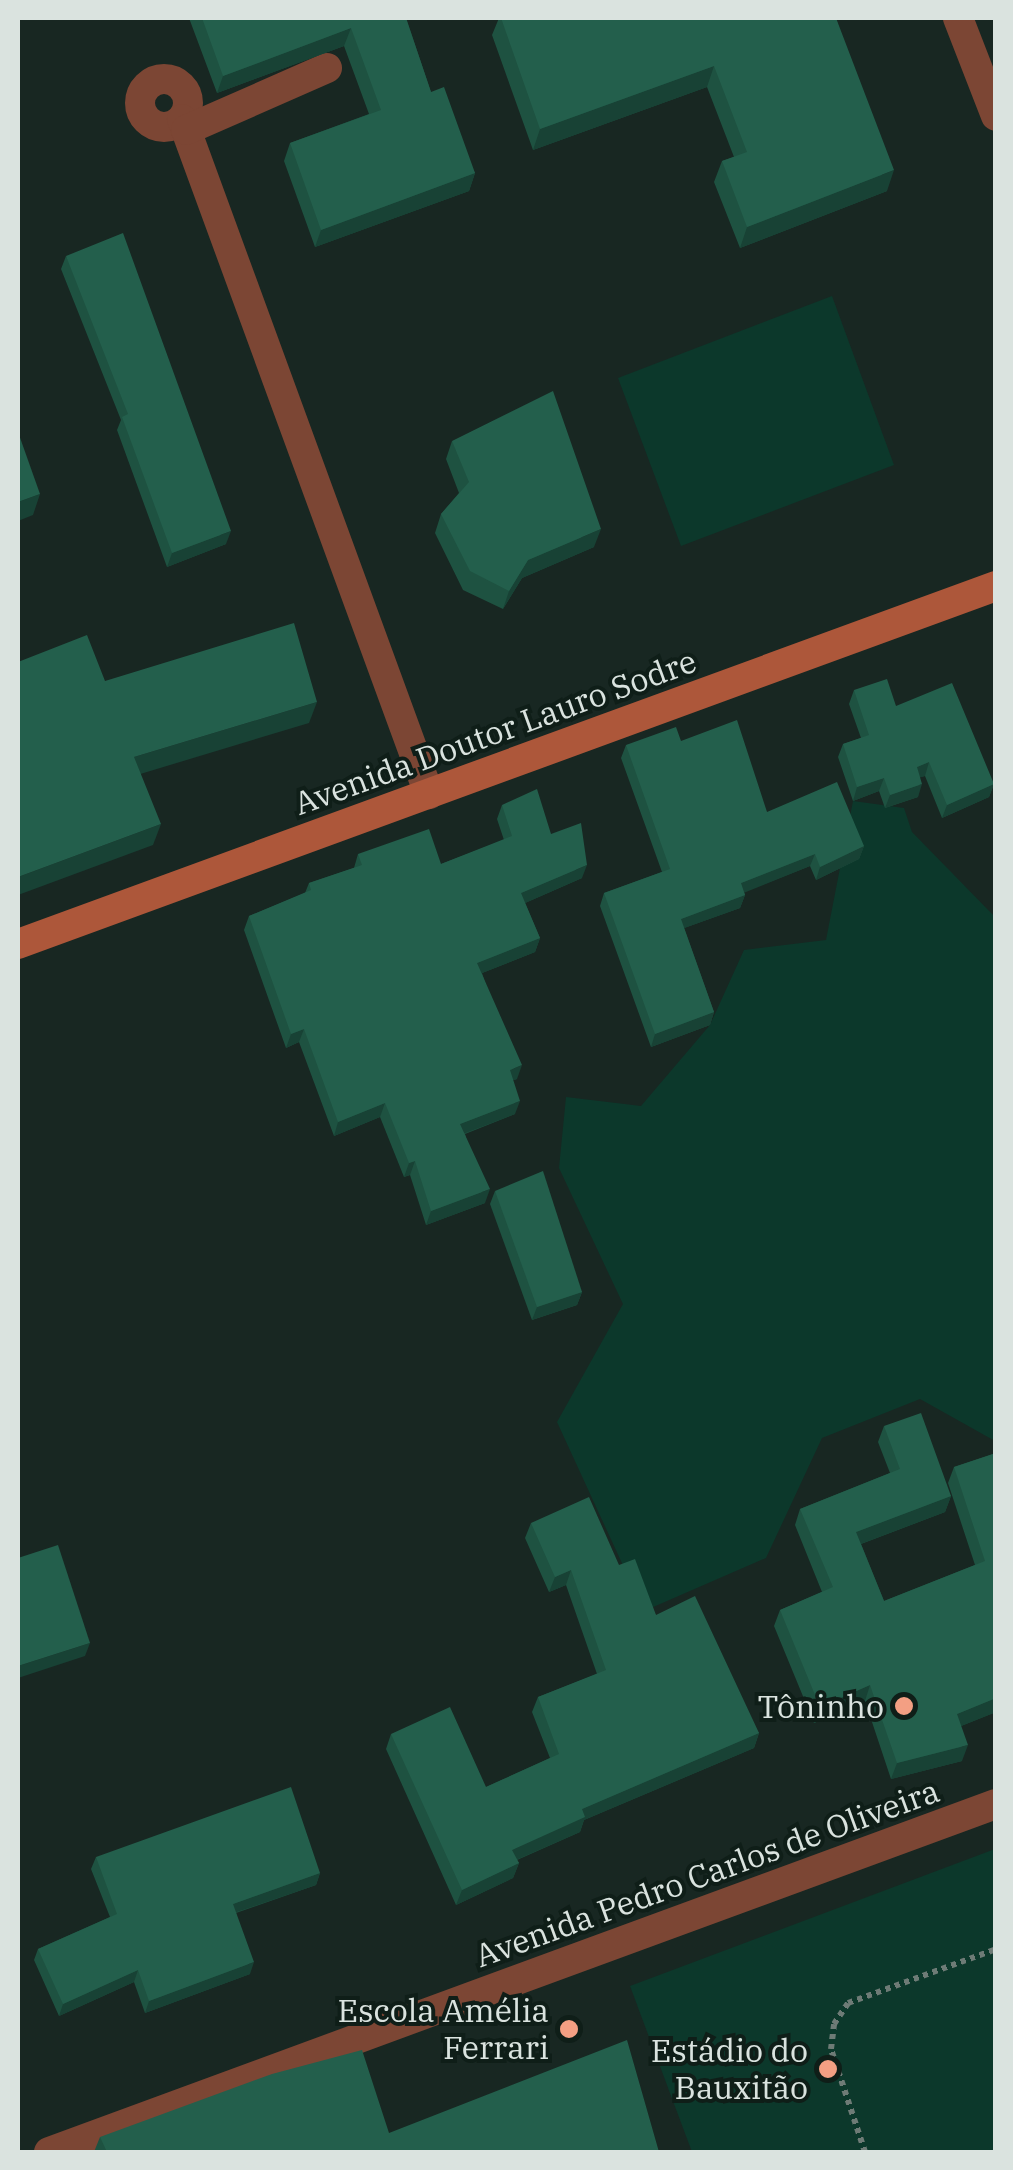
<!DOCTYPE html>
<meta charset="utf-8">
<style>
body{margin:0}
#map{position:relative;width:1013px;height:2170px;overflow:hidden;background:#182722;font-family:"IBM Plex Serif",serif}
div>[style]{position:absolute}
.green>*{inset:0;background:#0c382b}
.path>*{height:6px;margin-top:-3px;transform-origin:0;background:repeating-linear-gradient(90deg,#6e7b76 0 5px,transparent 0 10px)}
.street>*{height:30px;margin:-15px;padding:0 15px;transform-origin:15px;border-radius:15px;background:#7c4634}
.street>.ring{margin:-15px;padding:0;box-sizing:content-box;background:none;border:30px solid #7c4634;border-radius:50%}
.secondary>*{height:30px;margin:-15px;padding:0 15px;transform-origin:15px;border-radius:15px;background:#ad573a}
.wall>*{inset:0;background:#1e5241}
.shaded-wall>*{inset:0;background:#184235}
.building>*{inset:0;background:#235f4c}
.dots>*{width:28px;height:28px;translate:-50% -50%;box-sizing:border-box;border:5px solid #0f1e18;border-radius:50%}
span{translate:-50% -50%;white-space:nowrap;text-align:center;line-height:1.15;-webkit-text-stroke:8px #0f1e18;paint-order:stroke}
.street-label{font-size:32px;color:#dae3df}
.poi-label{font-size:32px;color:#dae3df}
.right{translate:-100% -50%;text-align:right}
.frame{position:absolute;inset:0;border:20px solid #dae3df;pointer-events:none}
</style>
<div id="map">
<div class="green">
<div style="clip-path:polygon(832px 296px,894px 465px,681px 546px,618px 378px)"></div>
<div style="clip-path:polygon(853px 801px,904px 808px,912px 832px,995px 917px,995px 1441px,920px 1399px,822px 1438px,766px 1558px,644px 1611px,557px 1422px,623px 1304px,559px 1168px,566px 1097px,641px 1106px,710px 1025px,744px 950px,826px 940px)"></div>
<div style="clip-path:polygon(995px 1849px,995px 2152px,692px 2152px,630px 1986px)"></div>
</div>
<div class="path">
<div style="left:865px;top:2152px;width:108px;rotate:-108.3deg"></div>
<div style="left:831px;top:2049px;width:25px;rotate:-83deg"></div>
<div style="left:834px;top:2024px;width:25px;rotate:-56deg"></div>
<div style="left:848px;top:2003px;width:158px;rotate:-20deg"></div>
</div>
<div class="street">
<div style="left:958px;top:18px;width:105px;rotate:68.8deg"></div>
<div class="ring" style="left:140px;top:79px;width:18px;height:18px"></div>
<div style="left:182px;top:119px;width:719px;rotate:69.9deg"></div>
<div style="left:186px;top:130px;width:154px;rotate:-23.7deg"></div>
<div style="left:49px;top:2152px;width:1009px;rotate:-20.18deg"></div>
</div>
<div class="secondary">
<div style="left:18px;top:944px;width:1041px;rotate:-20.11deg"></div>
</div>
<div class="wall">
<div style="clip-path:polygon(189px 18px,406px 18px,431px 92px,475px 173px,469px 191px,315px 247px,284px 161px,290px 143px,369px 114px,344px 46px,217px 93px)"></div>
<div style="clip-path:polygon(499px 18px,836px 18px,887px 191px,740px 248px,714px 182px,722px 161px,734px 157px,707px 87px,533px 150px,492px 35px)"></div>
<div style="clip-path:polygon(66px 256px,226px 544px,167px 567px,117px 430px,121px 420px,61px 269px)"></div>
<div style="clip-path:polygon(452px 441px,594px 547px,522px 578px,503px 609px,463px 590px,435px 533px,441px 514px,459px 493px,446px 459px)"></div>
<div style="clip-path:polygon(854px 690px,896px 706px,994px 784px,989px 797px,942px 818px,925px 776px,920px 777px,918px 797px,885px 808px,879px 791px,853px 801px,838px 757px,843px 744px,861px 738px,849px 704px)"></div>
<div style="clip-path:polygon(681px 741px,767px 812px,864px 846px,859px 859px,816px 880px,810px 866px,744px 892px,745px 895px,740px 908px,684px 928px,714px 1012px,710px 1025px,651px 1047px,600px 906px,604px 893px,662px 872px,621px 758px,626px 745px)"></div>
<div style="clip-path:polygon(502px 805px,551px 834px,582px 878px,525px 903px,540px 938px,535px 952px,482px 973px,517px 1079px,513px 1080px,515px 1114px,465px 1134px,485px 1203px,426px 1225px,410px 1175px,404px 1177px,380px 1117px,334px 1136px,299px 1042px,286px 1048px,244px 930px,249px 916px,305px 893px,309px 883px,354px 868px,358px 854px,441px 864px,504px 840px,497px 819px)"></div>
<div style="clip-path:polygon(495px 1191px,582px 1292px,577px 1305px,532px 1320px,490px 1204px)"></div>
<div style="clip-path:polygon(884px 1426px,951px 1496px,945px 1512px,861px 1544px,884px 1601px,975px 1565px,948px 1483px,954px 1467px,996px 1453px,996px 1712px,961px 1726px,962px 1761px,891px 1779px,865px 1701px,814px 1723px,774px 1626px,780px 1610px,822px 1592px,795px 1525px,800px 1509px,890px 1473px,878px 1442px)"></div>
<div style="clip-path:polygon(531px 1523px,619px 1565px,656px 1615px,759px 1733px,754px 1748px,584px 1820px,580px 1832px,517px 1860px,519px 1863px,513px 1878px,456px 1905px,386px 1749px,391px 1734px,486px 1787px,550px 1758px,532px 1712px,538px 1697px,597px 1674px,566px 1585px,549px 1592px,525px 1538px)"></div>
<div style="clip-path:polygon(96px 1857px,320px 1873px,316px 1885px,236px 1913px,250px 1974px,145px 2013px,134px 1982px,59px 2016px,34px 1960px,38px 1949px,110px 1917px,91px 1869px)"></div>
<div style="clip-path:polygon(389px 2133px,659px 2152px,94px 2152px,100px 2137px)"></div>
</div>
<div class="shaded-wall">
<div style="clip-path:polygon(351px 28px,344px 46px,217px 93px,223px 76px)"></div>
<div style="clip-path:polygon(714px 66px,707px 87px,533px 150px,540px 129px)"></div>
<div style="clip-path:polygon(894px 170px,887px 191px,740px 248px,747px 227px)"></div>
<div style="clip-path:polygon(475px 173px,469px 191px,315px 247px,321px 230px)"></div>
<div style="clip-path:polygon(40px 494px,33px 515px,18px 521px,18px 502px)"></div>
<div style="clip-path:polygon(601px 529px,594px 547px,522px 578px,503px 609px,509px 591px,528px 560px)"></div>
<div style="clip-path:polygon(231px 531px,226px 544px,167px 567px,172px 553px)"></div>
<div style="clip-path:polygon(317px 702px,309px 723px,127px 778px,134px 757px)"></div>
<div style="clip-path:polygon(929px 762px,925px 776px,912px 780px,917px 767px)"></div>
<div style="clip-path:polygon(884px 778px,879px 791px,853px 801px,857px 787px)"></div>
<div style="clip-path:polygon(922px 784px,918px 797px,885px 808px,890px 795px)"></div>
<div style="clip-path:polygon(994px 784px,989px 797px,942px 818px,947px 805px)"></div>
<div style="clip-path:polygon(161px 824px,153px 845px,18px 895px,18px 877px)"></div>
<div style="clip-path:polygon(864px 846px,859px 859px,816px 880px,820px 867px)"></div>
<div style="clip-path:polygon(815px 854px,810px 866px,736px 896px,741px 883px)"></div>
<div style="clip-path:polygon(587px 865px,582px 878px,516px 907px,521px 893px)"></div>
<div style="clip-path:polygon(745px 895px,740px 908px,676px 931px,681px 919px)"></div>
<div style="clip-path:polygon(540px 938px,535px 952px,472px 977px,477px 963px)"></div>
<div style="clip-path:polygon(714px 1012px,710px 1025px,651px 1047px,655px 1034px)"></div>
<div style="clip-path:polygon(304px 1029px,299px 1042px,286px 1048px,291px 1034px)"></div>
<div style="clip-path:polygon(522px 1065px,517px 1079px,505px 1083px,510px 1070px)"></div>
<div style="clip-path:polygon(520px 1101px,515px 1114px,455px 1137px,460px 1124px)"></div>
<div style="clip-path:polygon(385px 1103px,380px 1117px,334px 1136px,338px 1122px)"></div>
<div style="clip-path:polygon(415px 1161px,410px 1175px,404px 1177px,409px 1163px)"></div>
<div style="clip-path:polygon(490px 1189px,485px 1203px,426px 1225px,431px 1211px)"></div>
<div style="clip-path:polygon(582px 1292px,577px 1305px,532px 1320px,537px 1307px)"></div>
<div style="clip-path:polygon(951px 1496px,945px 1512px,850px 1548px,856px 1532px)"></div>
<div style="clip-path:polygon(571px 1570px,566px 1585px,549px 1592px,555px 1577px)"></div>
<div style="clip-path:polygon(90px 1643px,85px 1656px,18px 1678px,18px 1666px)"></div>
<div style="clip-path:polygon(870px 1685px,865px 1701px,814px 1723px,820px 1707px)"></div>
<div style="clip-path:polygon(996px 1698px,996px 1712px,951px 1730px,957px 1714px)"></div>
<div style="clip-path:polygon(759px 1733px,754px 1748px,584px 1820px,580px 1832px,507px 1864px,512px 1850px,582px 1809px)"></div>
<div style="clip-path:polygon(968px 1745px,962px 1761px,891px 1779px,897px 1763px)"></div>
<div style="clip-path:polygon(519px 1863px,513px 1878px,456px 1905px,462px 1890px)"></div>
<div style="clip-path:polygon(320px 1873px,316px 1885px,228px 1915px,233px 1904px)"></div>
<div style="clip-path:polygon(254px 1962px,250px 1974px,145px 2013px,149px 2001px)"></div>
<div style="clip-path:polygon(138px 1970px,134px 1982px,59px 2016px,63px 2004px)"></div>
</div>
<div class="building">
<div style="clip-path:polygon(202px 18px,406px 18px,431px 92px,444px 87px,475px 173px,321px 230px,290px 143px,381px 110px,351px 28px,223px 76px)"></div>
<div style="clip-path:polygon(501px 18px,836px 18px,894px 170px,747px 227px,722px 161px,747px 152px,714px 66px,540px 129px)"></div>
<div style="clip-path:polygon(123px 233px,231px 531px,172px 553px,122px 417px,128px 414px,66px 256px)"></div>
<div style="clip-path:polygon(553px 391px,601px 529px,528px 560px,509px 591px,470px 571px,441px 514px,469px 482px,452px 441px)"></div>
<div style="clip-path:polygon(18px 432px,40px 494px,18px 502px)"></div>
<div style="clip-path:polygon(294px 623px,317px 702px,134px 757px,161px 824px,18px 877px,18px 662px,87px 635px,105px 681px)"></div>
<div style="clip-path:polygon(887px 679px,896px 706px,952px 683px,994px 784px,947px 805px,929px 762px,917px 767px,922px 784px,890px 795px,884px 778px,857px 787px,843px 744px,869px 735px,854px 690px)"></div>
<div style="clip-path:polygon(737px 720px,767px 812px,837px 782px,864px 846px,820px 867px,815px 854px,741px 883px,745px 895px,681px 919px,714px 1012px,655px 1034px,604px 893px,670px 869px,626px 745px,676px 727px,681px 741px)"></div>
<div style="clip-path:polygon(537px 789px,551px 834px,581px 823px,587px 865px,521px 893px,540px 938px,477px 963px,522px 1065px,510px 1070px,520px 1101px,460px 1124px,490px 1189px,431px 1211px,415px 1161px,409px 1163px,385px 1103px,338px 1122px,304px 1029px,291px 1034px,249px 916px,311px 890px,309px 883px,362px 865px,358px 854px,429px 829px,441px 864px,512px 836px,502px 805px)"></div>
<div style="clip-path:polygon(543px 1171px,582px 1292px,537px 1307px,495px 1191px)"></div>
<div style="clip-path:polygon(921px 1413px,951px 1496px,856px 1532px,884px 1601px,985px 1561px,954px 1467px,996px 1453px,996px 1698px,957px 1714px,968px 1745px,897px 1763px,870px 1685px,820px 1707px,780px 1610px,833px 1587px,800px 1509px,900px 1469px,884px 1426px)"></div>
<div style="clip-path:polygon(589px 1497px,619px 1565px,635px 1559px,656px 1615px,695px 1596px,759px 1733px,582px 1809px,585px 1817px,512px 1850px,519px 1863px,462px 1890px,391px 1734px,450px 1707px,486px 1787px,559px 1754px,538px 1697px,606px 1670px,571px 1570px,555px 1577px,531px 1523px)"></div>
<div style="clip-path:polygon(58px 1545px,90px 1643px,18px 1666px,18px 1558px)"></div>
<div style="clip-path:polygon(291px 1787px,320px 1873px,233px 1904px,254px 1962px,149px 2001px,138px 1970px,63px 2004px,38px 1949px,117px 1914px,96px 1857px)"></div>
<div style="clip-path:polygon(627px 2040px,659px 2152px,107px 2152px,100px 2137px,272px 2074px,362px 2050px,389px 2133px)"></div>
</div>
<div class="dots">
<div style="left:904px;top:1706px;background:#f39f83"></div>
<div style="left:569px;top:2029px;background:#f39f83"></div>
<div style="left:828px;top:2069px;background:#f39f83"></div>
</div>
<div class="street-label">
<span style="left:495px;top:732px;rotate:-20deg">Avenida Doutor Lauro Sodre</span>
<span style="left:707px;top:1873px;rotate:-20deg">Avenida Pedro Carlos de Oliveira</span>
</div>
<div class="poi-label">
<span class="right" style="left:884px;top:1706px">Tôninho</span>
<span class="right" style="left:549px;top:2029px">Escola Amélia<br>Ferrari</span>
<span class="right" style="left:808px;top:2069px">Estádio do<br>Bauxitão</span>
</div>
<div class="frame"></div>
</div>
